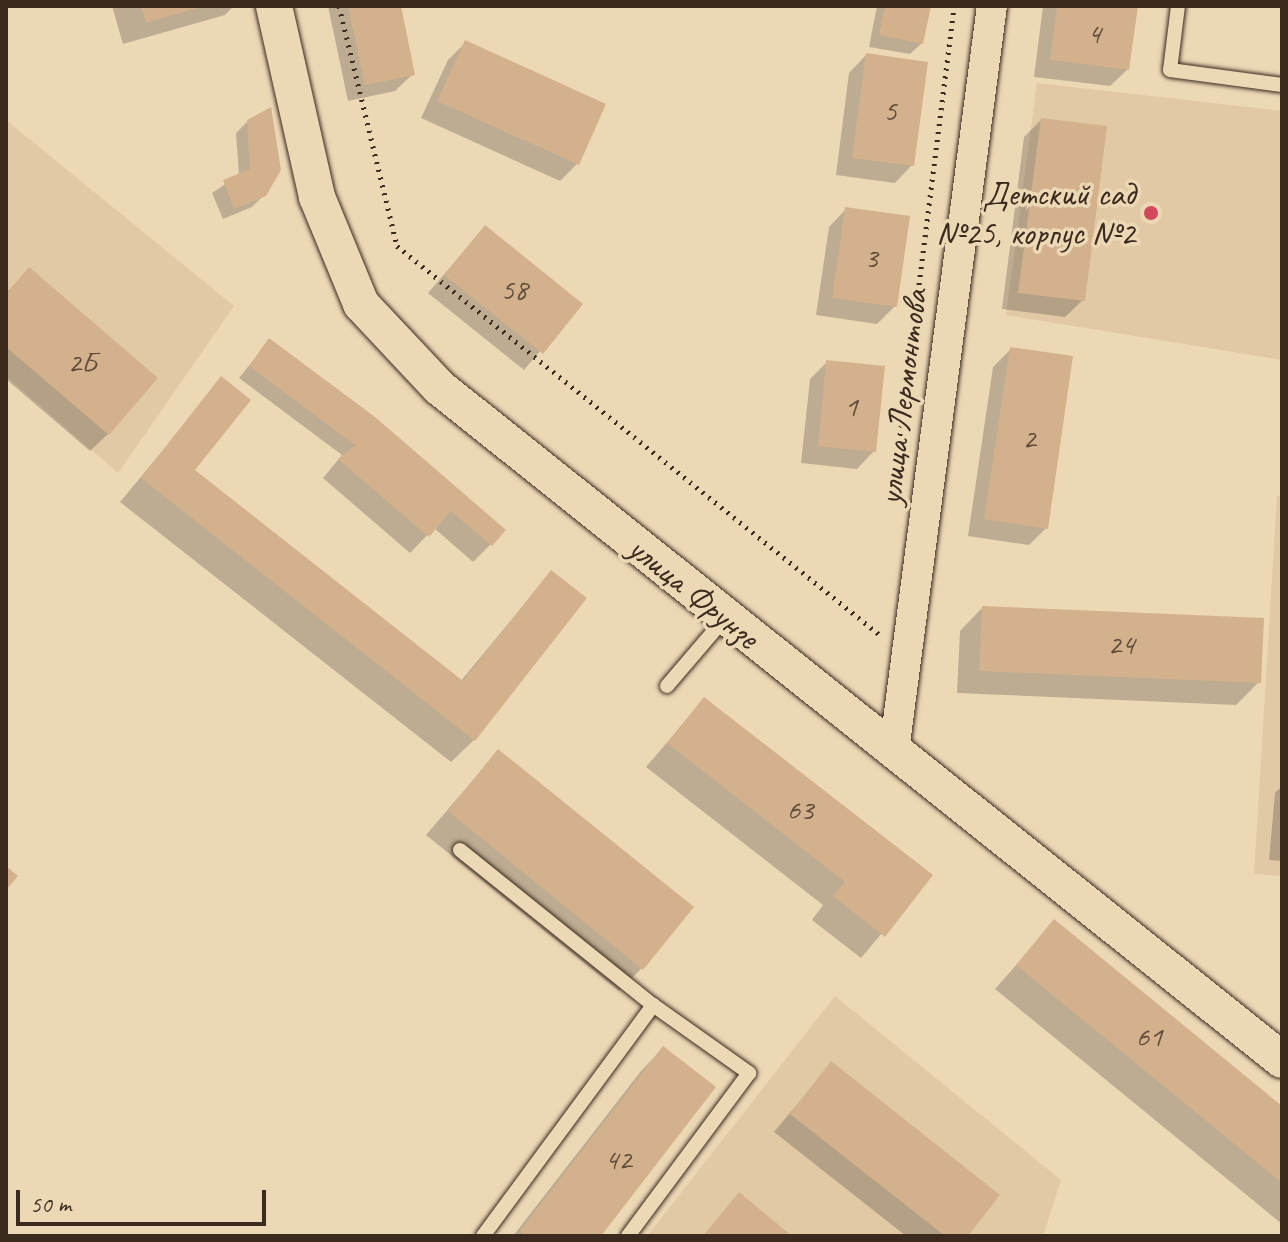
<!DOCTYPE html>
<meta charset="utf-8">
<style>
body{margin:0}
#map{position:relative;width:1288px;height:1242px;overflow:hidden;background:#edd8b6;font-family:Caveat,sans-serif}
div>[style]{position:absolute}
.built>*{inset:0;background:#e2c9a6}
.shadow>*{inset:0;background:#0003}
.building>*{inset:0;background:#d3b18c}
.path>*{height:5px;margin-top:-2.5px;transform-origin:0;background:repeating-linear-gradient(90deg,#3b2a1e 0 2px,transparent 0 8px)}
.roads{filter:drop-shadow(0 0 2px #3b2a1e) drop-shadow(0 0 2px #3b2a1e)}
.service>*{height:14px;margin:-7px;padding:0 7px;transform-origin:7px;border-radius:7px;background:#edd8b6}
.minor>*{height:30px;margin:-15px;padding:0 15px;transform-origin:15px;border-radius:15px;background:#edd8b6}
.tertiary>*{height:36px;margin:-18px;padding:0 18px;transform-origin:18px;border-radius:18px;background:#edd8b6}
.dots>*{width:22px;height:22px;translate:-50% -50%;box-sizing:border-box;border:4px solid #edd8b6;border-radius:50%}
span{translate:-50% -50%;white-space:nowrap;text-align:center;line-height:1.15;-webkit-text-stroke:7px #edd8b6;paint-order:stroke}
.number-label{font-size:30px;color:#614c3a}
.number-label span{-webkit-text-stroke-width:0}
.poi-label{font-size:34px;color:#3b2a1e}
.right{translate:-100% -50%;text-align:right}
.street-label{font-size:34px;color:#3b2a1e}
.frame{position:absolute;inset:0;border:8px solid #3b2a1e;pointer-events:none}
.scale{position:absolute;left:16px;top:1190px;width:250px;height:36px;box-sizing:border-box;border:4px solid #3b2a1e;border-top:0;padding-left:10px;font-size:24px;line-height:28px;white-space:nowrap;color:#3b2a1e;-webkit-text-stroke:6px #edd8b6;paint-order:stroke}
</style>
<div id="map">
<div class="built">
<div style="clip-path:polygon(1037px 83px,1282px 111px,1282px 360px,1006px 315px)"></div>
<div style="clip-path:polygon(6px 120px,234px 306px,118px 473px,6px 376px)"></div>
<div style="clip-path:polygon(1277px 496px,1282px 496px,1282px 876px,1254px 874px)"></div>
<div style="clip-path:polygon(835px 996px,1061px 1180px,1043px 1236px,647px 1236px)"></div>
</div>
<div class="shadow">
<div style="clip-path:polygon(112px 6px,234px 6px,225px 15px,123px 44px)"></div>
<div style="clip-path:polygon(328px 6px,399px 6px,413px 74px,395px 91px,348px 101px)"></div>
<div style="clip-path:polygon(877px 6px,929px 6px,922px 43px,910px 54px,869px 47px)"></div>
<div style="clip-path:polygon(1043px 6px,1136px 6px,1128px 69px,1110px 86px,1034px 77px)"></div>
<div style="clip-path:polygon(466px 42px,577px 164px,560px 181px,421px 118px,448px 60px)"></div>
<div style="clip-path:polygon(866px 55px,912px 165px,895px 183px,836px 175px,849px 73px)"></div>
<div style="clip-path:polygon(1041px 120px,1083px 300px,1065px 317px,1002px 309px,1024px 137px)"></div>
<div style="clip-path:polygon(248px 121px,264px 195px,252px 207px,223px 219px,212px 193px,239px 175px,236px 133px)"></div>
<div style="clip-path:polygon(846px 209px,895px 306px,877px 324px,816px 315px,829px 227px)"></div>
<div style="clip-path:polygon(485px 227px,580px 304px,524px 370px,428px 293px)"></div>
<div style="clip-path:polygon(29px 270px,108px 434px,90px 451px,6px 379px,6px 293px)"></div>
<div style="clip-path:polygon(269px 341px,503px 530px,490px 545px,473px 562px,434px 528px,410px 553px,323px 478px,342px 455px,239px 378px)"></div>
<div style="clip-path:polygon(1011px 349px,1046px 528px,1029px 545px,968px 536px,993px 367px)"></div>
<div style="clip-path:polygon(827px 362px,874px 451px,857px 469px,801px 463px,810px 379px)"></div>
<div style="clip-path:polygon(222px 379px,192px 471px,460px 682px,551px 572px,474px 740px,451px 762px,120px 502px)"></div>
<div style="clip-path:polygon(982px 608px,1259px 682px,1236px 705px,957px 693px,960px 631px)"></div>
<div style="clip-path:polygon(704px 699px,930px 876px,861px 958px,812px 920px,823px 905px,646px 767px)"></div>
<div style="clip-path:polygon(498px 751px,642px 968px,619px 991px,426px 835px)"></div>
<div style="clip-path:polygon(1282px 786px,1282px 861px,1269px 860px,1275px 793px)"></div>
<div style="clip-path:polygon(1054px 922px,1282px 1109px,1282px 1224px,995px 989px)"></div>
<div style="clip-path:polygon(663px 1048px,599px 1236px,513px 1236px,641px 1071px)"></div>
<div style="clip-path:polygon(831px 1064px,965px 1236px,906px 1236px,774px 1132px)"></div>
</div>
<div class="building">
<div style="clip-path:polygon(141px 6px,201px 6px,201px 7px,146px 23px)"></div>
<div style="clip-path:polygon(348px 6px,401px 6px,415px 75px,365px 85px)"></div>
<div style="clip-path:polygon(885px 6px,931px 6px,923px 44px,879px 35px)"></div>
<div style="clip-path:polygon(1057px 6px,1138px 6px,1129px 70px,1050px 60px)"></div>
<div style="clip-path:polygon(465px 40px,606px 104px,579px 165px,437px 101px)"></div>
<div style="clip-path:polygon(866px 53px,928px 62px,914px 166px,852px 158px)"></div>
<div style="clip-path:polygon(271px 107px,281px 170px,266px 196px,234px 209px,223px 180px,250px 169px,247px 120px)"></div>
<div style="clip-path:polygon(1041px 118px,1107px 126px,1085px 301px,1018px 293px)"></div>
<div style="clip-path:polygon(845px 207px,910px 216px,897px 307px,832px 298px)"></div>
<div style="clip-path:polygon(485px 225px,583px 304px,543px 354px,444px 275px)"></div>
<div style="clip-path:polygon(29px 267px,158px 378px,109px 435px,6px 347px,6px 294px)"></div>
<div style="clip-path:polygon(269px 338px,375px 417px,506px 530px,492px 546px,451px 511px,429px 537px,338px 459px,355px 445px,249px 366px)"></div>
<div style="clip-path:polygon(1010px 347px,1073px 356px,1048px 529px,984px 519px)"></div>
<div style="clip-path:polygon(826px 360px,885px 366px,876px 452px,818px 446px)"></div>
<div style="clip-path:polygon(221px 376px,251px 400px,195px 470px,463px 681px,551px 570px,587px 598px,475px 741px,141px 478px)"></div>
<div style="clip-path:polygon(982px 606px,1264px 618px,1261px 683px,979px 671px)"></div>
<div style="clip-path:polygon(704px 697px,933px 875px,885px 937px,833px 896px,845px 882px,667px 743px)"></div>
<div style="clip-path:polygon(498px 749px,694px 907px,643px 970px,448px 811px)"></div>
<div style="clip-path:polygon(6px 866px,18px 876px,6px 890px)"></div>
<div style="clip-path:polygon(1054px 919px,1282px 1106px,1282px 1183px,1016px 965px)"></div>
<div style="clip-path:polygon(663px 1046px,716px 1087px,601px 1236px,526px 1236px,520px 1231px)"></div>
<div style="clip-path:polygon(831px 1061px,1000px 1195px,968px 1236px,945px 1236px,790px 1114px)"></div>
<div style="clip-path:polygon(739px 1192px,792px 1236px,703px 1236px)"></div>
</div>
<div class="path">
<div style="left:339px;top:6px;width:247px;rotate:76.4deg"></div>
<div style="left:397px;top:246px;width:620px;rotate:38.85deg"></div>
<div style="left:898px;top:451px;width:449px;rotate:-82.8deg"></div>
</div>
<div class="roads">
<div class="service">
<div style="left:1178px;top:6px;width:64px;rotate:97.1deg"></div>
<div style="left:1170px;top:70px;width:113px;rotate:7.6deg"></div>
<div style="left:667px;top:686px;width:89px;rotate:-49.5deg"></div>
<div style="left:460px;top:850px;width:248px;rotate:38.8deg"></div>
<div style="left:483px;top:1236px;width:287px;rotate:-53.6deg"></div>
<div style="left:653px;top:1005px;width:118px;rotate:35.3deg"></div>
<div style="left:749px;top:1073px;width:203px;rotate:126.6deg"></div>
</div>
<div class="minor">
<div style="left:894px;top:751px;width:751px;rotate:-82.51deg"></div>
</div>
<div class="tertiary">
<div style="left:274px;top:6px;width:196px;rotate:77.3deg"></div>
<div style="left:317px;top:197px;width:116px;rotate:67.6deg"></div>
<div style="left:361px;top:304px;width:115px;rotate:46.8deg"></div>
<div style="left:440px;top:388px;width:1077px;rotate:38.59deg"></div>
</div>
</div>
<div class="dots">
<div style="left:1151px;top:213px;background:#d1495b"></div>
</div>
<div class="number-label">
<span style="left:1094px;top:33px">4</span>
<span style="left:890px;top:110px">5</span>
<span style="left:871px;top:257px">3</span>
<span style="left:514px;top:289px">58</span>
<span style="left:82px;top:362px">2Б</span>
<span style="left:851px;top:406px">1</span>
<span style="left:1029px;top:438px">2</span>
<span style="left:1121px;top:644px">24</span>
<span style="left:800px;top:809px">63</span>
<span style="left:1149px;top:1036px">61</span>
<span style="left:618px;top:1159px">42</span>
</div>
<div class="poi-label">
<span class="right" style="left:1135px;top:213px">Детский сад<br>№25, корпус №2</span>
</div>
<div class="street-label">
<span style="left:902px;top:397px;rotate:-83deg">улица Лермонтова</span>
<span style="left:694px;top:592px;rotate:39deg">улица Фрунзе</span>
</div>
<div class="frame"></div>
<div class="scale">50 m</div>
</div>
